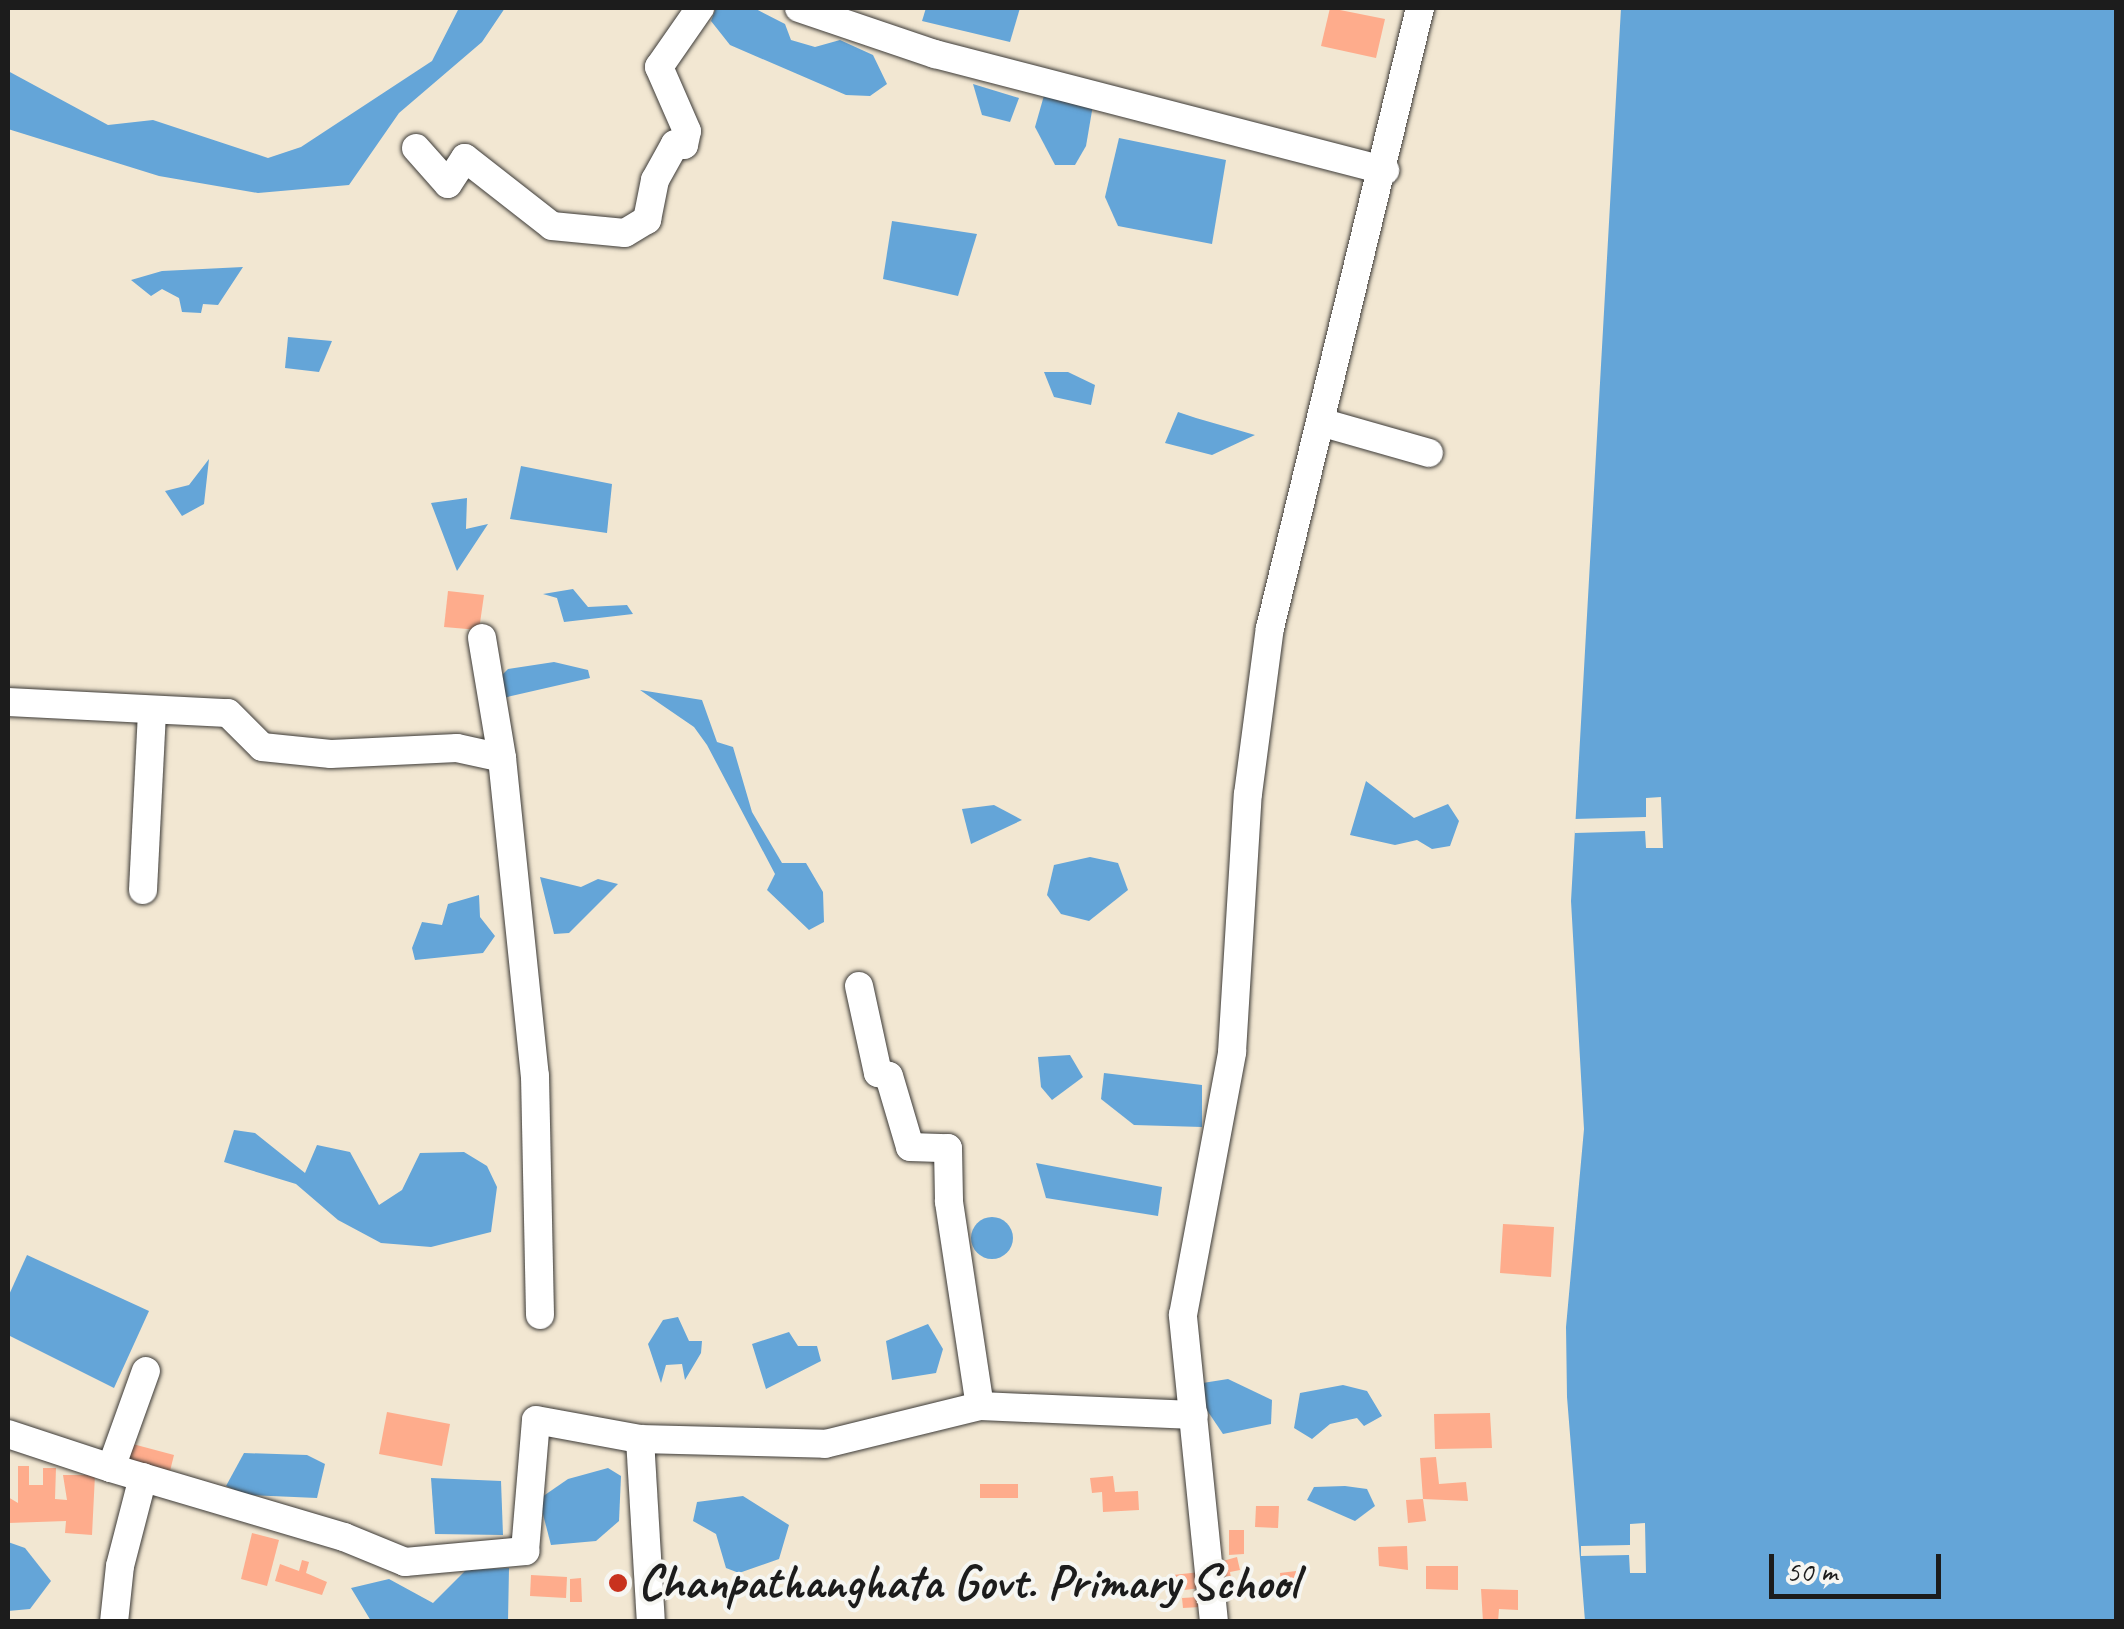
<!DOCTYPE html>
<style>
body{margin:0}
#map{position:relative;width:2124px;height:1629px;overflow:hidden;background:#f2e7d2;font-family:Caveat,sans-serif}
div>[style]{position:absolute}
.water>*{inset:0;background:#64a5d8}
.round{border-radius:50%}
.pier>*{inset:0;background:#f2e7d2}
.building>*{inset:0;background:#feac8c}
.roads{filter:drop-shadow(0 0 2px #3c3a37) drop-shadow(0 0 2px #3c3a37)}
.minor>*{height:28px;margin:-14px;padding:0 14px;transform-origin:14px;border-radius:14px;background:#fff}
.dots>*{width:28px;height:28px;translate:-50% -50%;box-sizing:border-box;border:5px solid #f6f6f2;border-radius:50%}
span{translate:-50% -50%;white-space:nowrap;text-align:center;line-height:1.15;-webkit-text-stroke:8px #f6f6f2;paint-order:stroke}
.poi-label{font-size:48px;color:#1c1c1c;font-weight:700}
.left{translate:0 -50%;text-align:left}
.frame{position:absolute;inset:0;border:10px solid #1c1c1c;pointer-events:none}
.scale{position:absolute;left:1769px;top:1554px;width:172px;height:45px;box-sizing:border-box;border:5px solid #1c1c1c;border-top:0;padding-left:12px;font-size:30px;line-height:35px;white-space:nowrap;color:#1c1c1c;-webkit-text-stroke:8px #f6f6f2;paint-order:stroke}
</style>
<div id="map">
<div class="water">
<div style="clip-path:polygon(459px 8px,505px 8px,482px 42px,399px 113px,349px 185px,258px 193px,159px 176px,8px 129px,8px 71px,108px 125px,153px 120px,268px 158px,301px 147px,432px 61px)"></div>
<div style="clip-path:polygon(716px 8px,754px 8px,785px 24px,791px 40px,815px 47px,840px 40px,873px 55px,887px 84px,870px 96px,846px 95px,730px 45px,711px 21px)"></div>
<div style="clip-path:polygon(926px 8px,1020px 8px,1010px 42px,922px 21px)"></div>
<div style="clip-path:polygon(1621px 8px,2116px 8px,2116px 1621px,1585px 1621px,1567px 1397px,1566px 1327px,1584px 1129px,1571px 901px)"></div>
<div style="clip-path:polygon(973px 84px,1019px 98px,1010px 122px,982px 115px)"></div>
<div style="clip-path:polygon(1045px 92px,1093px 105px,1086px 146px,1075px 165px,1055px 165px,1035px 127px)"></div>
<div style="clip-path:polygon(1119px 138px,1226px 160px,1212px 244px,1118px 226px,1105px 197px)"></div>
<div style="clip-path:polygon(892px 221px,977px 234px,958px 296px,883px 279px)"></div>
<div style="clip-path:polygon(243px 267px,218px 305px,203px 304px,201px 313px,182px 312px,179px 298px,162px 289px,151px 296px,131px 280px,162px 271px)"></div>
<div style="clip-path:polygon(288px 337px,332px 341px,319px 372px,285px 368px)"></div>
<div style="clip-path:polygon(1044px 372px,1068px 372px,1095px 385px,1091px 405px,1054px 397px)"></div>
<div style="clip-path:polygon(1178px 412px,1196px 418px,1255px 435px,1212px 455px,1165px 443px)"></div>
<div style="clip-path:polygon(209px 459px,204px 504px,182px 516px,165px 491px,189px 485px)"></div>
<div style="clip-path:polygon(521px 466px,612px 484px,607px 533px,510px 519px)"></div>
<div style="clip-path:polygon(467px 498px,466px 529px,488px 524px,457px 571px,431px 503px)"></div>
<div style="clip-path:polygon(573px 589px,588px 607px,627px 605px,633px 614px,564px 622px,557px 598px,543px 594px)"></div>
<div style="clip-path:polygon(554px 662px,588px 670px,590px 678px,503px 698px,501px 676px,508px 669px)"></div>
<div style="clip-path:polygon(640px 690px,702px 700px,717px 742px,733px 747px,752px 812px,782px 863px,806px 863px,823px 892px,824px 922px,809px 930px,767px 890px,775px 874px,707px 745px,694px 727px)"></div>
<div style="clip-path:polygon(1366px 781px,1414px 818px,1448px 804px,1459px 821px,1450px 846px,1432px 849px,1417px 840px,1395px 845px,1350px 835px)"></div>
<div style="clip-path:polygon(994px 805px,1022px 820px,971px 844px,962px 809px)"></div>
<div style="clip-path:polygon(1090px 857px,1118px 863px,1128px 890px,1089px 921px,1061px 914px,1047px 895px,1054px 865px)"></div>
<div style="clip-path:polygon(540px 877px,581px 887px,598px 879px,618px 884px,569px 933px,554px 934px)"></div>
<div style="clip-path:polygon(479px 895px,480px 917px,495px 936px,483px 953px,415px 960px,412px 948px,422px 922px,442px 925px,448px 904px)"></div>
<div style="clip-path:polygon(1070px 1055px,1083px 1077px,1052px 1100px,1041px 1087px,1038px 1057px)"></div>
<div style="clip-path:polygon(1104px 1073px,1202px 1085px,1202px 1127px,1134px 1125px,1101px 1099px)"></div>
<div style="clip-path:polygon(234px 1130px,255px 1133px,305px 1173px,317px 1145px,350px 1152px,379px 1205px,402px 1190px,420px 1153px,464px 1152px,487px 1166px,497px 1187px,491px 1232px,431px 1247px,381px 1243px,338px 1220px,296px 1184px,224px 1162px)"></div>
<div style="clip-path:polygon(1036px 1163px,1162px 1187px,1158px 1216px,1046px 1198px)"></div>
<div class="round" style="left:971px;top:1217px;width:42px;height:42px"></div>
<div style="clip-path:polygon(27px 1255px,149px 1311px,114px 1388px,8px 1335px,8px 1297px)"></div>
<div style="clip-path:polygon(678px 1317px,689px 1341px,702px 1341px,701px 1353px,685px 1380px,682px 1364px,666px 1365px,661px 1383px,648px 1344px,663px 1320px)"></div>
<div style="clip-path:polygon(928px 1324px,943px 1349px,936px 1373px,892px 1380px,886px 1341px)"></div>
<div style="clip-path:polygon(789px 1332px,798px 1346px,817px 1346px,821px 1361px,766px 1389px,752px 1344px)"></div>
<div style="clip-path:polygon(1228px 1379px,1272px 1400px,1271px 1424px,1223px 1434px,1190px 1385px)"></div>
<div style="clip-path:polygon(1343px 1385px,1367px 1391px,1382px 1416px,1364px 1426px,1357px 1418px,1330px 1424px,1312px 1439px,1294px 1428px,1300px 1393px)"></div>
<div style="clip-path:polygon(244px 1453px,307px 1455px,325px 1464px,317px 1498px,247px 1495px,226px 1486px)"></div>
<div style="clip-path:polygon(608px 1468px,621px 1476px,619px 1521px,596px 1541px,551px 1545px,539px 1499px,568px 1479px)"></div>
<div style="clip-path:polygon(431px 1478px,501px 1481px,503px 1535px,435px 1534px)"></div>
<div style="clip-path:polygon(1345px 1486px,1367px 1489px,1375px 1506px,1355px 1521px,1307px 1500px,1314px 1487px)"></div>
<div style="clip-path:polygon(743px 1496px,789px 1525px,779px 1559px,739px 1573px,726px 1568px,716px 1534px,693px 1521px,697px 1502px)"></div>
<div style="clip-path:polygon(8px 1542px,25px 1548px,51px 1581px,30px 1609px,8px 1611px)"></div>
<div style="clip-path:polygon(509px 1568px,508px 1621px,371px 1621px,351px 1588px,389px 1579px,433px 1603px,466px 1570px)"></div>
</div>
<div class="pier">
<div style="clip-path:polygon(1661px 797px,1663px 848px,1646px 848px,1645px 831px,1575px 833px,1574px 819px,1646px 817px,1646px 798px)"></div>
<div style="clip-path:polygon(1645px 1523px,1646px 1573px,1630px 1573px,1629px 1555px,1581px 1556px,1581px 1546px,1630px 1545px,1630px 1524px)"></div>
</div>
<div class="building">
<div style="clip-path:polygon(1330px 8px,1385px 19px,1376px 58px,1321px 46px)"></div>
<div style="clip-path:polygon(448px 591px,484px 595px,479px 630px,444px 627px)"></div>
<div style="clip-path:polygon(1503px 1224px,1554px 1227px,1551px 1277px,1500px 1273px)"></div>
<div style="clip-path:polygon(387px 1412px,450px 1424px,442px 1466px,379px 1454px)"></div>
<div style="clip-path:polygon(1490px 1413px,1492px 1448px,1435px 1449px,1434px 1414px)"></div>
<div style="clip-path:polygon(129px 1443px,174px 1455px,168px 1479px,123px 1466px)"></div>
<div style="clip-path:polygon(1436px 1457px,1439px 1484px,1466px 1482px,1468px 1501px,1423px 1499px,1420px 1458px)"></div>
<div style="clip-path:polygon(18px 1466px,29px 1466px,29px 1485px,43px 1485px,43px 1468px,56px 1468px,55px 1499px,67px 1500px,63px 1475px,95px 1475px,92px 1535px,65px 1533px,66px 1521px,8px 1523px,8px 1497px,18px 1503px)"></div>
<div style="clip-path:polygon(1113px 1476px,1115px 1492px,1138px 1491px,1139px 1510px,1103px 1512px,1102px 1492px,1092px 1493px,1090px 1478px)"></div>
<div style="clip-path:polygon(980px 1484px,1018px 1484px,1018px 1498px,980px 1498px)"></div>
<div style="clip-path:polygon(1423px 1499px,1426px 1521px,1408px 1523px,1406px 1500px)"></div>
<div style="clip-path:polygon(1256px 1506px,1279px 1506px,1278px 1528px,1255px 1527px)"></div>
<div style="clip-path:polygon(1229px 1530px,1244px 1530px,1244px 1554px,1229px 1555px)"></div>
<div style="clip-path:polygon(252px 1533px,279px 1540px,267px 1586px,241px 1579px)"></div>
<div style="clip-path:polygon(1407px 1546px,1408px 1570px,1379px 1566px,1378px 1547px)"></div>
<div style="clip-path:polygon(1237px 1557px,1240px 1570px,1230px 1572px,1232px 1584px,1216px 1587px,1212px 1564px)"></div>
<div style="clip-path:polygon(302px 1560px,309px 1562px,306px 1573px,327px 1582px,322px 1595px,275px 1581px,280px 1564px,299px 1571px)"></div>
<div style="clip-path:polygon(1426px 1566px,1458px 1566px,1458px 1590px,1426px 1589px)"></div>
<div style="clip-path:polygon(1296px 1571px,1297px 1582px,1281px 1584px,1280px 1573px)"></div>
<div style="clip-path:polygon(1200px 1572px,1202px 1588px,1175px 1591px,1173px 1575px)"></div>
<div style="clip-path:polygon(531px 1575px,567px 1577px,566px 1598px,530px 1596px)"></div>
<div style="clip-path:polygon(581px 1578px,582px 1602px,570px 1602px,570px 1579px)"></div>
<div style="clip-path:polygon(1481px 1589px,1518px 1590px,1518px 1610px,1499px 1609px,1498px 1622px,1483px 1622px)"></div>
<div style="clip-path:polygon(1199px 1597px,1200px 1607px,1183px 1608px,1182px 1598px)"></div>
</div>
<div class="roads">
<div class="minor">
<div style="left:799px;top:8px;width:144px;rotate:18.7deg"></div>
<div style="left:935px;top:54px;width:465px;rotate:14.5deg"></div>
<div style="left:416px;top:148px;width:48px;rotate:48.4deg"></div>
<div style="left:448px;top:184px;width:31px;rotate:-57deg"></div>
<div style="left:465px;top:158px;width:110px;rotate:38deg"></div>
<div style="left:552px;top:226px;width:73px;rotate:5.5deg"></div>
<div style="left:625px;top:233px;width:26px;rotate:-31deg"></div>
<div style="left:647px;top:220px;width:41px;rotate:-78.7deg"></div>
<div style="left:655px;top:180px;width:41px;rotate:-60.9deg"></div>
<div style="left:675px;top:144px;width:9px;rotate:6deg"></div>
<div style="left:684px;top:145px;width:14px;rotate:-78deg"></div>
<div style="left:687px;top:131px;width:70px;rotate:-113.6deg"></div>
<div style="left:659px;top:67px;width:72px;rotate:-55.2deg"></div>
<div style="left:1324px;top:423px;width:109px;rotate:15.9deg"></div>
<div style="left:482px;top:638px;width:122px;rotate:80.5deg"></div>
<div style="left:502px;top:758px;width:320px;rotate:84.1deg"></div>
<div style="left:535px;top:1076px;width:239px;rotate:88.8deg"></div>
<div style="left:8px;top:702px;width:220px;rotate:2.9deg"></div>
<div style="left:228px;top:713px;width:48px;rotate:45deg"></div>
<div style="left:262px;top:747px;width:69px;rotate:5.8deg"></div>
<div style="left:331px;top:754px;width:126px;rotate:-2.7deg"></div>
<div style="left:457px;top:748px;width:46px;rotate:12.5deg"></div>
<div style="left:143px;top:890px;width:176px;rotate:-87.1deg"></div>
<div style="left:859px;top:986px;width:89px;rotate:77.7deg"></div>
<div style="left:878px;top:1073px;width:11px;rotate:15deg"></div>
<div style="left:889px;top:1076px;width:74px;rotate:73.5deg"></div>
<div style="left:910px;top:1147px;width:38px;rotate:2deg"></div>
<div style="left:948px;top:1148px;width:54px;rotate:88.9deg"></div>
<div style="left:949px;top:1202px;width:206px;rotate:81.4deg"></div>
<div style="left:8px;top:1434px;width:108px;rotate:18.3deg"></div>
<div style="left:111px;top:1468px;width:103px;rotate:-70.2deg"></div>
<div style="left:640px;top:1439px;width:183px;rotate:86.6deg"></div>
<div style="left:111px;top:1468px;width:243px;rotate:16.5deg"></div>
<div style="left:344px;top:1537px;width:66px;rotate:22.3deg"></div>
<div style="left:405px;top:1562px;width:121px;rotate:-5.2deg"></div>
<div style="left:525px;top:1551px;width:131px;rotate:-85.2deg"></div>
<div style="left:536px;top:1420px;width:106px;rotate:10.4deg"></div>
<div style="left:640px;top:1439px;width:185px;rotate:1.5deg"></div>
<div style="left:825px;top:1444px;width:160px;rotate:-13.8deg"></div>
<div style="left:980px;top:1406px;width:214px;rotate:2.4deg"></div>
<div style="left:114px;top:1622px;width:56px;rotate:-83.9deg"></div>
<div style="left:120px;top:1566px;width:92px;rotate:-75.5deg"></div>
<div style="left:1214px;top:1622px;width:309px;rotate:-95.8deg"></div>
<div style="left:1183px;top:1315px;width:268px;rotate:-79.4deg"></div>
<div style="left:1232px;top:1052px;width:258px;rotate:-86.5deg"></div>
<div style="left:1248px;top:794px;width:167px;rotate:-82.5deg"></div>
<div style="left:1270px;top:628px;width:638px;rotate:-76.4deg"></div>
</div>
</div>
<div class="dots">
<div style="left:618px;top:1583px;background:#c8321e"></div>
</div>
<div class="poi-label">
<span class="left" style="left:638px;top:1583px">Chanpathanghata Govt. Primary School</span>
</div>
<div class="frame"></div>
<div class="scale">50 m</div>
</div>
